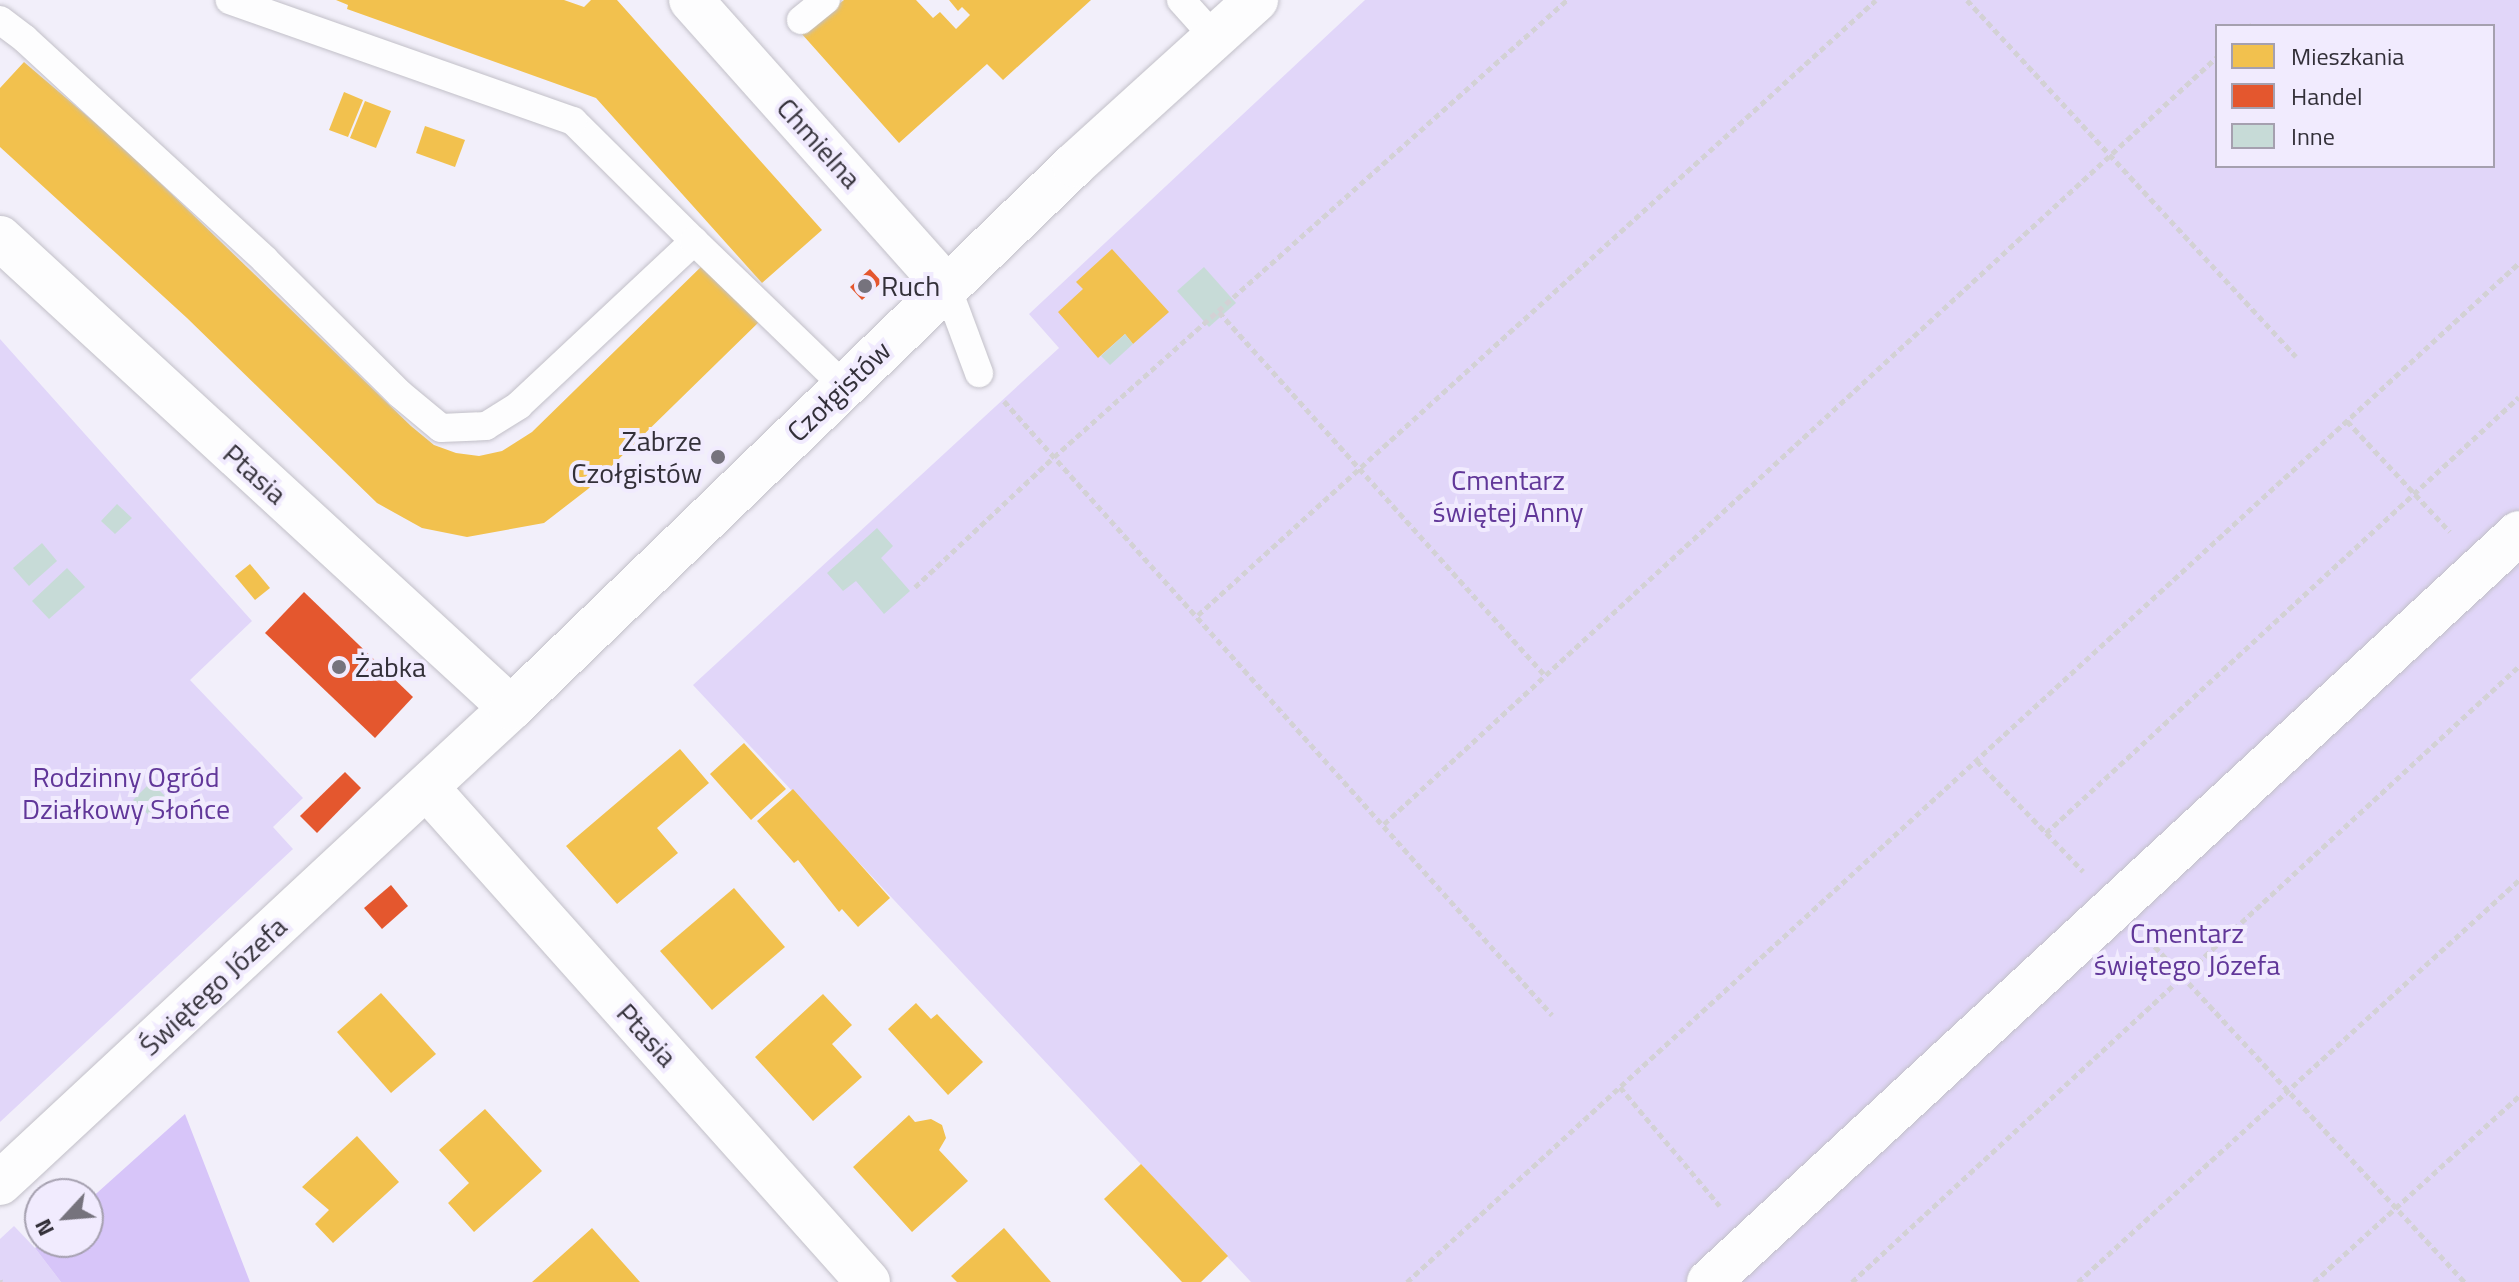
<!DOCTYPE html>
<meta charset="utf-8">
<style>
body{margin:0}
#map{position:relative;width:2519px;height:1282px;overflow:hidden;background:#f2effa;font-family:"Titillium Web",sans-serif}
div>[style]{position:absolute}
.green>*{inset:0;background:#e1d6f9}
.forest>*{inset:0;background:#d7c5f9}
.homes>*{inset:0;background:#f2c14e}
.shops>*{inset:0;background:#e4572e}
.building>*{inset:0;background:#c7dbd7}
.path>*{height:5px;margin-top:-2.5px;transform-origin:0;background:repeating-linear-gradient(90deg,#d3d1d5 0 6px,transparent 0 10px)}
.roads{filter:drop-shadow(0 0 2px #c2c0c8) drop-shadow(0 0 2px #c2c0c8)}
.lane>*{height:28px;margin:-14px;padding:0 14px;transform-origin:14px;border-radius:14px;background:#fdfdfe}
.street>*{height:44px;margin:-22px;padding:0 22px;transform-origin:22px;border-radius:22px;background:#fdfdfe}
.dots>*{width:22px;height:22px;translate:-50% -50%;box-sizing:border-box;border:4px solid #f1ebfe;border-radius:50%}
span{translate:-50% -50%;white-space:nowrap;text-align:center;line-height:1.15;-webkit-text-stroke:8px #f1ebfe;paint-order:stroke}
.street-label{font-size:28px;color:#333039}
.poi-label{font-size:28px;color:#333039}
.left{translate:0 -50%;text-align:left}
.right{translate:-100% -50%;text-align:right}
.park-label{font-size:28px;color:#613799}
.legend{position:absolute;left:2215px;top:24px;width:280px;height:144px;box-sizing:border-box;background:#f1ebfe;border:2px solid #a5a0af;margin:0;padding:10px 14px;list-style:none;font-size:24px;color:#333039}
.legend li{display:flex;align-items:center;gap:16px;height:40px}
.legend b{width:40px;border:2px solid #a5a0af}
.north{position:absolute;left:24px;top:1178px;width:80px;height:80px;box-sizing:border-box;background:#f1ebfe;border:2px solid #a5a0af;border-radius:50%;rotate:244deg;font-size:22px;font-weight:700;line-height:32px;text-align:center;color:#333039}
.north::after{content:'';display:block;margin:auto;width:28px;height:36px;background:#76737d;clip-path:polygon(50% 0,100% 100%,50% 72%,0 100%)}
</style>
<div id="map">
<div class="green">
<div style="clip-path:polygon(evenodd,1365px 0,2519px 0,2519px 1282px,1251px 1282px,693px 685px,1059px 348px,1029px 314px,1365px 0,2217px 26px,2493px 26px,2493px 166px,2217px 166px,2217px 26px)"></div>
<div style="clip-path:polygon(0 339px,252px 621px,190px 680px,303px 798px,273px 827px,293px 849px,0 1122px)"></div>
<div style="clip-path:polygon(14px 1226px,35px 1248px,61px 1282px,0 1282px,0 1239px)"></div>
</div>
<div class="forest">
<div style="clip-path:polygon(185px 1114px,250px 1282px,61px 1282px,35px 1248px,42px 1242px,88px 1242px,88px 1201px)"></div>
</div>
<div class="homes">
<div style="clip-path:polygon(336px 0,564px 0,584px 7px,591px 0,617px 0,822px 230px,762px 283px,596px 98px,347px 9px,348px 5px)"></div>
<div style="clip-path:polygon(844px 0,916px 0,933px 18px,940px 12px,956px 29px,970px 15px,962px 7px,958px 11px,949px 0,1091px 0,1003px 80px,987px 64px,899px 143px,801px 33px)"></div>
<div style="clip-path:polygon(24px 62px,121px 145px,411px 426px,434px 445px,456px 453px,479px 456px,502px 451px,532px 432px,707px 261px,763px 318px,588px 489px,544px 523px,467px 537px,422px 528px,377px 503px,187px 318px,0 147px,0 88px)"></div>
<div style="clip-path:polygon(344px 92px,363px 100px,348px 137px,329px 130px)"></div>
<div style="clip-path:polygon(365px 101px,391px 111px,376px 148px,350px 138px)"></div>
<div style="clip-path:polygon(425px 126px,465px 140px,455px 167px,416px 153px)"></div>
<div style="clip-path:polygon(1112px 249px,1169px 312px,1133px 344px,1125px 334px,1098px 358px,1058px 312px,1083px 289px,1076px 282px)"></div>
<div style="clip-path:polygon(250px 564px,270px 588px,255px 600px,235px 576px)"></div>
<div style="clip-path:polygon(744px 743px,786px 789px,751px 820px,710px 774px)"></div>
<div style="clip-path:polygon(680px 749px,709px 783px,657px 828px,678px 853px,617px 904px,566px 846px)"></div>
<div style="clip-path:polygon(793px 789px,890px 898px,858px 927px,842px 909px,839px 912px,798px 860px,794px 863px,757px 821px)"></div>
<div style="clip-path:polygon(734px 888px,785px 947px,712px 1010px,660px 951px)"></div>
<div style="clip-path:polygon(381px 993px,436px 1054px,391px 1093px,337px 1032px)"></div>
<div style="clip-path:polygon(823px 994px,852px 1025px,832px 1044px,862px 1077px,813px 1121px,755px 1057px)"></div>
<div style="clip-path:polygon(916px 1003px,931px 1019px,937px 1014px,983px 1062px,948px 1095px,888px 1029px)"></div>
<div style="clip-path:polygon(485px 1109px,542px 1171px,474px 1232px,448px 1203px,469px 1183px,439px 1150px)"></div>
<div style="clip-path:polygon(909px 1115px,915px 1122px,931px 1119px,942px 1125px,946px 1138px,939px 1150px,968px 1181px,912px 1232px,853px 1167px)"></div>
<div style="clip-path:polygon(357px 1136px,399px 1182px,333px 1243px,315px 1224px,329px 1210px,302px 1187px)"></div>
<div style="clip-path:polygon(1141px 1164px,1228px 1256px,1201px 1282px,1182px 1282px,1104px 1199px)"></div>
<div style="clip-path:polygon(592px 1228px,640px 1282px,532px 1282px,541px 1274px)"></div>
<div style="clip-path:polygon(1004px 1228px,1051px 1282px,957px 1282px,951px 1276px)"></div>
</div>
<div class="shops">
<div style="clip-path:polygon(870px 269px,882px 282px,862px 300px,850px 287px)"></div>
<div style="clip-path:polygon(304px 592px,413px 697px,375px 738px,265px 633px)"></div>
<div style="clip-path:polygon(345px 772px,361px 788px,317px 833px,300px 816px)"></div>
<div style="clip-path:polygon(391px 885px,408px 906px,382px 929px,364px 908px)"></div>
</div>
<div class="building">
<div style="clip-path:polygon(1204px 267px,1236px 303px,1209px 327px,1177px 291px)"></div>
<div style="clip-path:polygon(1125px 334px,1133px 344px,1110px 365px,1101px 356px)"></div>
<div style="clip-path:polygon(117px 504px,132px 518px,115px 534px,101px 521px)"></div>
<div style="clip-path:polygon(877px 528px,893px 546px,881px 558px,910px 591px,884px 614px,856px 581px,843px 591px,827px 573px)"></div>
<div style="clip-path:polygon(42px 543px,57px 561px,29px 586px,13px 568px)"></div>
<div style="clip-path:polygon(67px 568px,85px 587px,49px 619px,32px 601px)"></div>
<div style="clip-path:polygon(151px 782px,171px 802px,153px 819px,133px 800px)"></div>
</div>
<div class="path">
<div style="left:1967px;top:0;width:485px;rotate:47.3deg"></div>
<div style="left:2250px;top:26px;width:2px;rotate:-27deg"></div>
<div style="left:1219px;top:312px;width:486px;rotate:48.1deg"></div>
<div style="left:1004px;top:401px;width:823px;rotate:48.25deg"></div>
<div style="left:2347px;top:421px;width:151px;rotate:47.1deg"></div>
<div style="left:915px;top:587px;width:190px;rotate:-43.1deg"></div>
<div style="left:1054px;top:457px;width:687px;rotate:-41.7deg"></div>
<div style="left:1198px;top:615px;width:915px;rotate:-42.21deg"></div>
<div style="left:1977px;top:761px;width:153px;rotate:46.1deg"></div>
<div style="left:1384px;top:824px;width:1132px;rotate:-42.64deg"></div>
<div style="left:2046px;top:833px;width:643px;rotate:-42.67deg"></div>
<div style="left:2148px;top:939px;width:467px;rotate:47.3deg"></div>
<div style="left:1620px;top:1087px;width:155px;rotate:50deg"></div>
<div style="left:0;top:1280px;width:2px;rotate:63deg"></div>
<div style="left:1407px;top:1282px;width:1508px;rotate:-42.5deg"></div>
<div style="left:1852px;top:1282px;width:908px;rotate:-42.72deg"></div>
<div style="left:2078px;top:1282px;width:597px;rotate:-42.35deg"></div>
<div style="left:2314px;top:1282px;width:277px;rotate:-42.2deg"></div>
</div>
<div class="roads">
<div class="lane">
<div style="left:1181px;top:0;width:51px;rotate:48.2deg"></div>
<div style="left:0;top:20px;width:31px;rotate:37deg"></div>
<div style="left:25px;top:39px;width:326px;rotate:42.6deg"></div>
<div style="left:265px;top:260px;width:190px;rotate:44.8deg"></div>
<div style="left:400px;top:394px;width:53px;rotate:39.7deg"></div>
<div style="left:441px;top:428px;width:45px;rotate:-2.5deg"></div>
<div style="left:486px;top:426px;width:39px;rotate:-32deg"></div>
<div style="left:519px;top:405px;width:240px;rotate:-43.1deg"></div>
<div style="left:694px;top:241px;width:170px;rotate:-135.2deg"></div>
<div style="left:573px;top:121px;width:364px;rotate:-160.6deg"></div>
<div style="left:801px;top:20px;width:32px;rotate:-39deg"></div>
<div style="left:694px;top:241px;width:209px;rotate:44deg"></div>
<div style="left:947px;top:287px;width:92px;rotate:69.6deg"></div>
</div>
<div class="street">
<div style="left:691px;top:0;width:385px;rotate:48.3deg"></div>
<div style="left:0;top:238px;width:694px;rotate:42.61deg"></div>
<div style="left:427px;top:788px;width:662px;rotate:48.24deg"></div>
<div style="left:0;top:1183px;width:698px;rotate:-42.91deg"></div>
<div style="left:511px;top:708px;width:782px;rotate:-43.96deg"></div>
<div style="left:1074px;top:165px;width:246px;rotate:-42.2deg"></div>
<div style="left:1709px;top:1282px;width:1103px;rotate:-42.76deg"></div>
</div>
</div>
<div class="dots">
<div style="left:865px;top:286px;background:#76737d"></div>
<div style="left:718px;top:457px;background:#76737d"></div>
<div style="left:339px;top:667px;background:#76737d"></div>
</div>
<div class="street-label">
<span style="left:819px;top:143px;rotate:48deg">Chmielna</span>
<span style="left:839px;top:391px;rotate:-44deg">Czołgistów</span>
<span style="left:255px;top:474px;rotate:42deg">Ptasia</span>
<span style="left:213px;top:986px;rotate:-43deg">Świętego Józefa</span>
<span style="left:647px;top:1035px;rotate:48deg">Ptasia</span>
</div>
<div class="poi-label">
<span class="left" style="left:881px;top:286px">Ruch</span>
<span class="right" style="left:702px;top:457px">Zabrze<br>Czołgistów</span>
<span class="left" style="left:355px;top:667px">Żabka</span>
</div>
<div class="park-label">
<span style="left:1508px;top:496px">Cmentarz<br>świętej Anny</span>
<span style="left:126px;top:793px">Rodzinny Ogród<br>Działkowy Słońce</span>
<span style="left:2187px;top:949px">Cmentarz<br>świętego Józefa</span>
</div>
<ul class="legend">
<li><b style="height:22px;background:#f2c14e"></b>Mieszkania</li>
<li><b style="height:22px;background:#e4572e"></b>Handel</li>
<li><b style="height:22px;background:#c7dbd7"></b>Inne</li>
</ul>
<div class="north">N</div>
</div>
